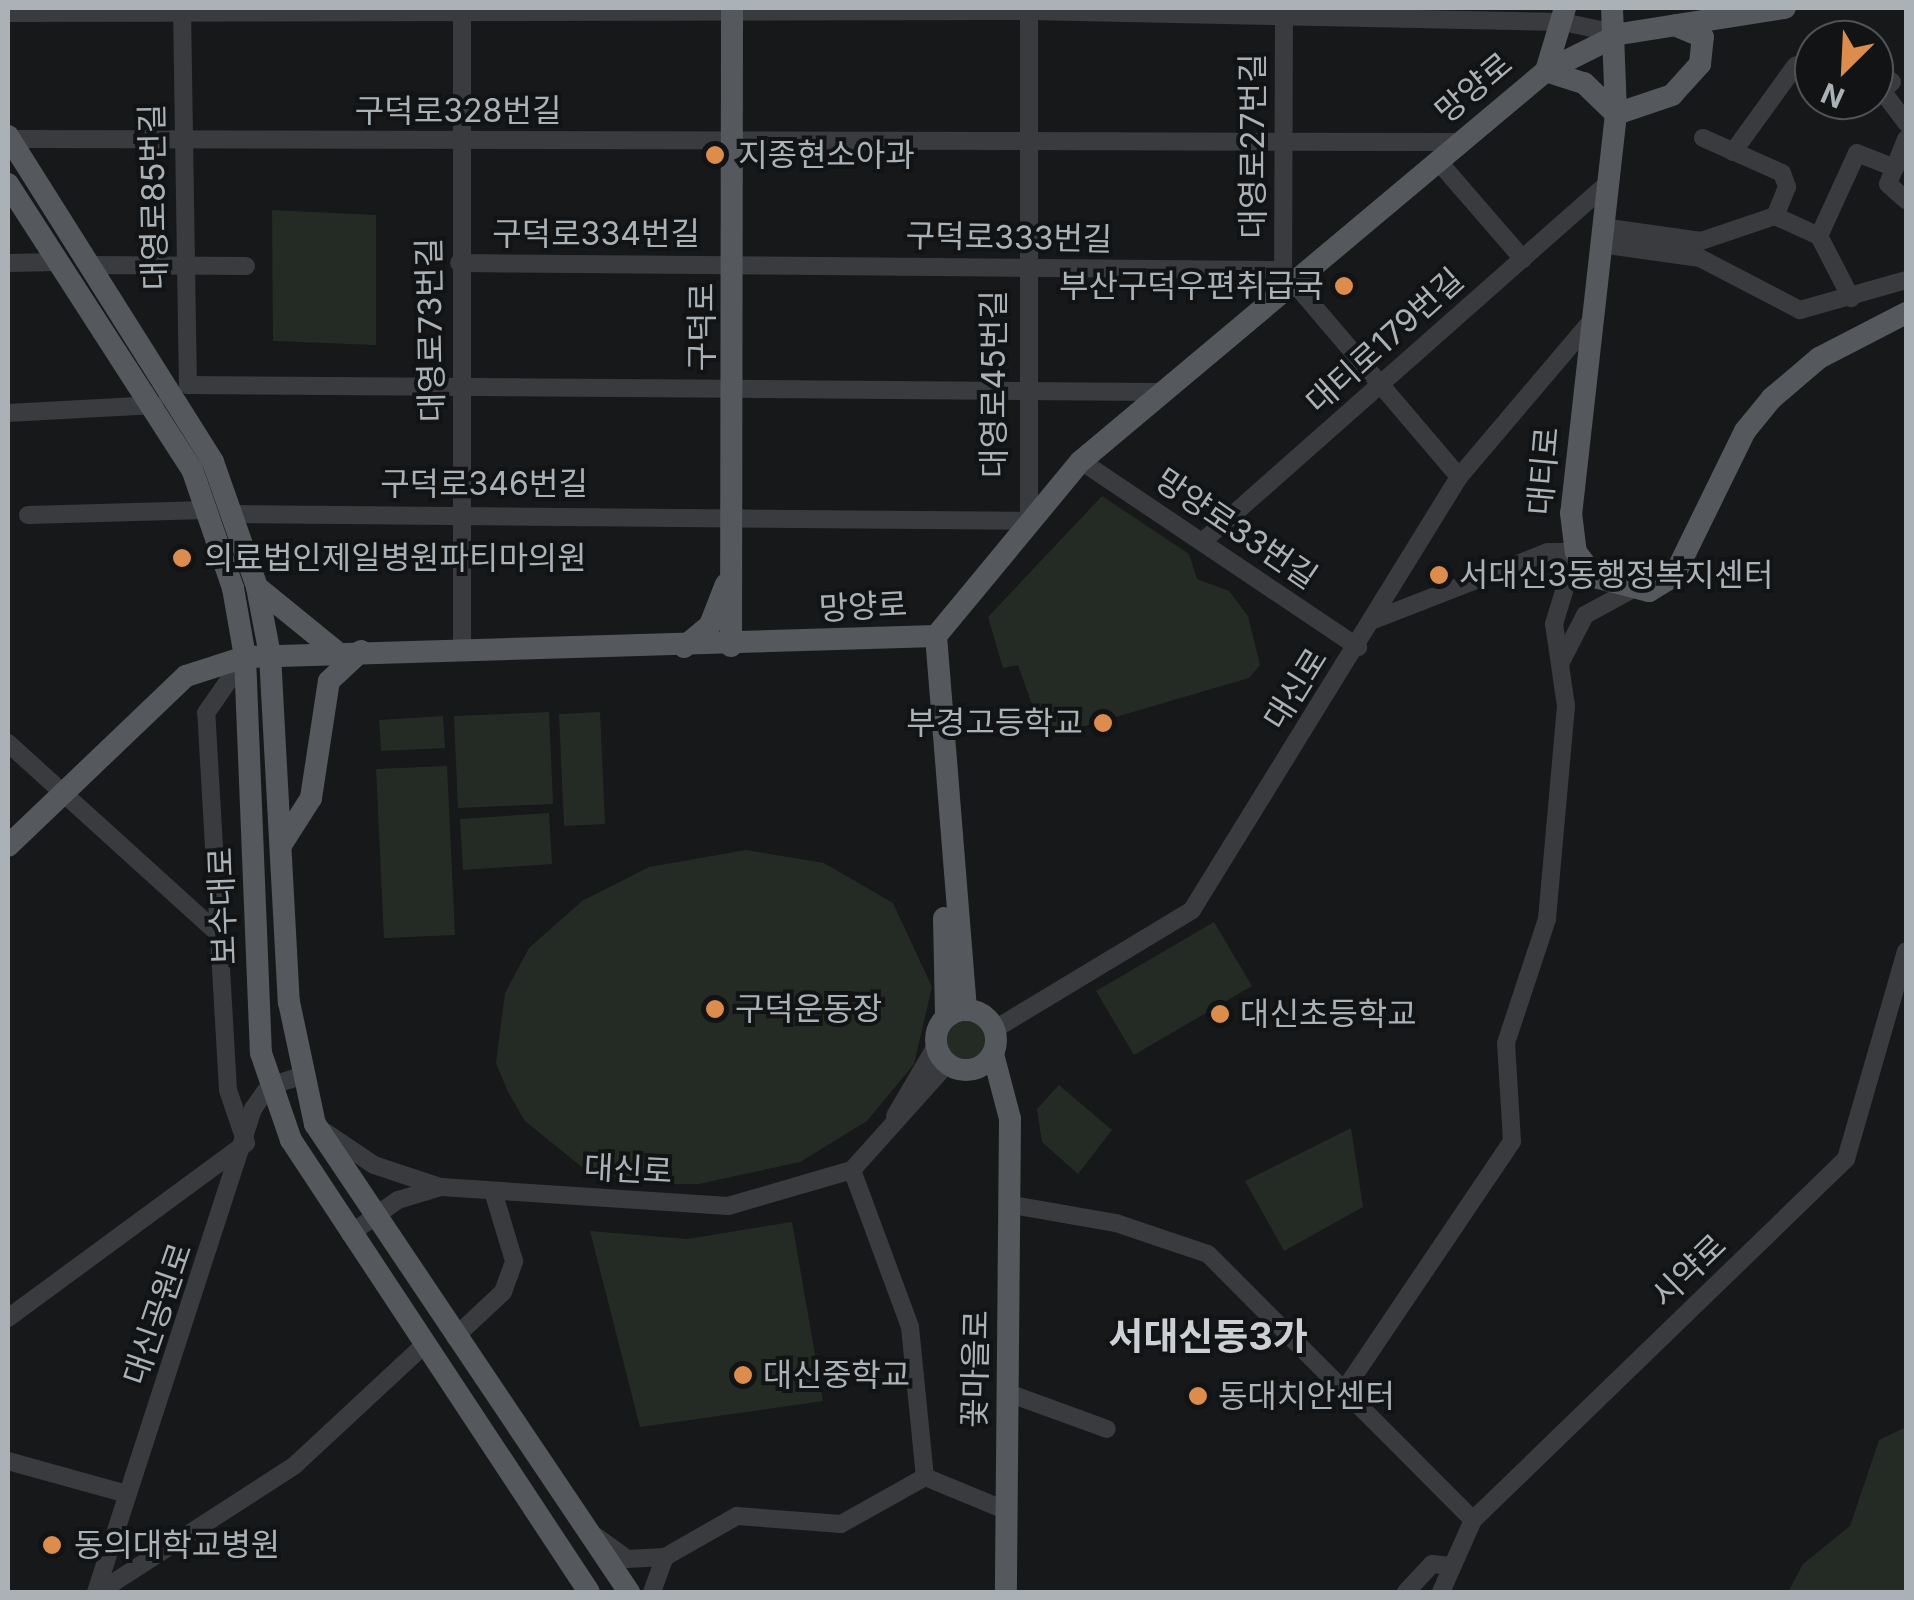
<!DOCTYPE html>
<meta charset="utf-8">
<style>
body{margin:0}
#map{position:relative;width:1914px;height:1600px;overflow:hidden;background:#171819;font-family:Inter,"Noto Sans KR",sans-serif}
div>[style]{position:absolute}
.green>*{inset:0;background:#242b24}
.round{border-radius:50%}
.minor>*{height:18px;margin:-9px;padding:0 9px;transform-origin:9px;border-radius:9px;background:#393b3e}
.major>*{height:22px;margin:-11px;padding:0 11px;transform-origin:11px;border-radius:11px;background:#55585c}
.major>.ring{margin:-11px;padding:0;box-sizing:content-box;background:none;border:22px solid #55585c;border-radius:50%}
.dots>*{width:28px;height:28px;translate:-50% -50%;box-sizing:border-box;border:5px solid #121314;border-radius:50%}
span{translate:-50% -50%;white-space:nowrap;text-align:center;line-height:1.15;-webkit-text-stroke:8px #121314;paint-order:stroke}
.street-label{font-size:32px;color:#abb2b7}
.poi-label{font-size:32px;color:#abb2b7}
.left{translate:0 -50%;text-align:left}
.right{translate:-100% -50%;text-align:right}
.quarter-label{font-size:38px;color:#ccd0d4;font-weight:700}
.frame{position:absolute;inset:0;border:10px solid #abb2b7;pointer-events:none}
.north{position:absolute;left:1794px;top:20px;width:100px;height:100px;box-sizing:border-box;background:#121314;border:2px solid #4f5355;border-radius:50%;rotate:204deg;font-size:28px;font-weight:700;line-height:40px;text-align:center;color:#abb2b7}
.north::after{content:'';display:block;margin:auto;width:35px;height:45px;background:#dc8c4c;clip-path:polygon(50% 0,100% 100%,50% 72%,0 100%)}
</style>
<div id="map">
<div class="green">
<div style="clip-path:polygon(272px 210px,376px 215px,376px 345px,273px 341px)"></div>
<div style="clip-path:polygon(1102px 496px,1189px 554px,1197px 579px,1229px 591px,1248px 616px,1260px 665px,1249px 678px,1044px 738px,1018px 665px,1003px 668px,988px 617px)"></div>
<div style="clip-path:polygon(549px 712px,553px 804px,458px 808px,454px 716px)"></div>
<div style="clip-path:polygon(600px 712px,605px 824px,564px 826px,559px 714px)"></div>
<div style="clip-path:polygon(443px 716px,445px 748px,381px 751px,379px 720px)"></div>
<div style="clip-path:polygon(447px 766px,455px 935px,384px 938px,376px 769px)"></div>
<div style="clip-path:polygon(549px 813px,552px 864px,463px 870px,460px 819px)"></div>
<div style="clip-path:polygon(746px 850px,824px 863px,893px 903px,932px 987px,914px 1064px,867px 1121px,800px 1162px,699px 1184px,639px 1184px,583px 1168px,525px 1121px,508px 1092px,496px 1063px,505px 993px,529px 948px,582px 901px,649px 867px)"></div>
<div style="clip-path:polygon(1214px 922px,1252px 986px,1134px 1055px,1096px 991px)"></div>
<div class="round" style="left:947px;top:1021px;width:40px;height:40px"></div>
<div style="clip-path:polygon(1059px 1085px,1112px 1130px,1078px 1174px,1042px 1142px,1037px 1109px)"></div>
<div style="clip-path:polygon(1351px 1128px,1363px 1207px,1284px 1251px,1245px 1181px)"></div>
<div style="clip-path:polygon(792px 1222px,823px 1401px,640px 1427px,590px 1231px,687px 1239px)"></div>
<div style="clip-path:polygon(1906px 1427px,1906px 1592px,1788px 1592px,1803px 1564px,1850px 1526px,1879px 1440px)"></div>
</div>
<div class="minor">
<div style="left:182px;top:8px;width:377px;rotate:89.1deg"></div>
<div style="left:1284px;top:8px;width:262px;rotate:90.2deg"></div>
<div style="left:1283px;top:270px;width:272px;rotate:49.6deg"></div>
<div style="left:8px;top:13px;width:1021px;rotate:-0.11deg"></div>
<div style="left:1029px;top:11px;width:534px;rotate:1.18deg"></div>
<div style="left:1563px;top:22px;width:58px;rotate:11.9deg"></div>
<div style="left:1874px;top:67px;width:23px;rotate:40deg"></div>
<div style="left:1892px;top:82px;width:25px;rotate:137deg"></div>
<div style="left:1886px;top:96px;width:34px;rotate:53deg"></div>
<div style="left:1703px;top:138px;width:86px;rotate:23.9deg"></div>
<div style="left:1782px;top:173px;width:15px;rotate:70deg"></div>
<div style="left:1787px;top:187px;width:31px;rotate:112deg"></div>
<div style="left:9px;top:139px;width:1451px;rotate:0.12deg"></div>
<div style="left:1906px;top:139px;width:48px;rotate:111.8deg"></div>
<div style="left:1888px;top:184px;width:24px;rotate:42deg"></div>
<div style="left:1733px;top:152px;width:107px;rotate:-54.1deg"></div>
<div style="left:1438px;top:161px;width:130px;rotate:49.1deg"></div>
<div style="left:1602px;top:227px;width:100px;rotate:8deg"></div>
<div style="left:1701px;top:241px;width:78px;rotate:-18.7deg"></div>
<div style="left:1775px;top:216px;width:48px;rotate:24.4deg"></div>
<div style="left:1819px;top:236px;width:91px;rotate:-65.4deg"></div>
<div style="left:1857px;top:153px;width:41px;rotate:21.5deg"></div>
<div style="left:1819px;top:236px;width:70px;rotate:62.7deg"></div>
<div style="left:1600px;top:244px;width:101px;rotate:8deg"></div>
<div style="left:1700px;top:258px;width:113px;rotate:27.5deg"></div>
<div style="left:1800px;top:310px;width:110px;rotate:-15.8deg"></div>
<div style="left:8px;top:263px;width:52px;rotate:-1.1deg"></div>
<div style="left:459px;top:263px;width:824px;rotate:0.49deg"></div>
<div style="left:90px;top:265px;width:156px;rotate:0.4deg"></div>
<div style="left:188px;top:385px;width:972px;rotate:0.41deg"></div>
<div style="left:8px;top:413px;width:147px;rotate:-3.1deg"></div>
<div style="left:1081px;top:461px;width:334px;rotate:33.9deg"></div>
<div style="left:231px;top:514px;width:798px;rotate:0.5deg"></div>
<div style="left:1029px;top:521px;width:513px;rotate:-90deg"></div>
<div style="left:28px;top:515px;width:178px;rotate:-1.6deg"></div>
<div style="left:1202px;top:542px;width:541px;rotate:-41.48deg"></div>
<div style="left:462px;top:651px;width:643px;rotate:-90deg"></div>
<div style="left:1561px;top:662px;width:53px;rotate:-62.9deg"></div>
<div style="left:1585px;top:615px;width:50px;rotate:-28.6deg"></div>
<div style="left:8px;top:743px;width:285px;rotate:42.2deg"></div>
<div style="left:995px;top:1029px;width:230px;rotate:-31.1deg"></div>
<div style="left:1192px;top:910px;width:509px;rotate:-58.34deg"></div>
<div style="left:1459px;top:477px;width:206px;rotate:-49.7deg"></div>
<div style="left:895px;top:1116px;width:81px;rotate:-59.6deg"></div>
<div style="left:325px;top:1132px;width:59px;rotate:34deg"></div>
<div style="left:374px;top:1165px;width:70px;rotate:18.4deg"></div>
<div style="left:852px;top:1170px;width:167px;rotate:69.7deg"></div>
<div style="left:910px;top:1327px;width:151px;rotate:84.3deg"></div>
<div style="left:1012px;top:1205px;width:106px;rotate:9.8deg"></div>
<div style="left:1116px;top:1223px;width:97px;rotate:18.6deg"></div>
<div style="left:1208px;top:1254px;width:375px;rotate:45.1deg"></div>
<div style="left:350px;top:1234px;width:59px;rotate:-35.3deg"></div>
<div style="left:398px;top:1200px;width:45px;rotate:-16.8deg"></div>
<div style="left:441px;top:1187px;width:288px;rotate:3.8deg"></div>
<div style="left:728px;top:1206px;width:129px;rotate:-16.2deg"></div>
<div style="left:852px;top:1170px;width:142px;rotate:-48.1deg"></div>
<div style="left:8px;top:1318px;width:295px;rotate:-36.3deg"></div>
<div style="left:246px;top:1143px;width:56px;rotate:-108.8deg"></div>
<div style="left:228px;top:1090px;width:378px;rotate:-93.3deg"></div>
<div style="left:206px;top:713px;width:68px;rotate:-55.1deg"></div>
<div style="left:455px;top:1337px;width:66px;rotate:-43.2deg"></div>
<div style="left:503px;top:1292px;width:33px;rotate:-70deg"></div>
<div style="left:514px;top:1261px;width:73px;rotate:-106.7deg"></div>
<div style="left:1345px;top:1389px;width:299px;rotate:-56deg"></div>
<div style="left:1512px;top:1141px;width:98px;rotate:-93.5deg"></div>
<div style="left:1506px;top:1043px;width:131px;rotate:-71.7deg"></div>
<div style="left:1547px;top:919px;width:214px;rotate:-84.9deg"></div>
<div style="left:1566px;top:706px;width:83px;rotate:-98.3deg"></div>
<div style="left:1554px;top:624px;width:75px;rotate:-73deg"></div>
<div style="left:1576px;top:552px;width:28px;rotate:180deg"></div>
<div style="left:1548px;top:552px;width:187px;rotate:158.7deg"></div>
<div style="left:1008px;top:1393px;width:105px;rotate:20deg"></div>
<div style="left:8px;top:1461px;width:123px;rotate:15.5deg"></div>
<div style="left:925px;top:1477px;width:87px;rotate:22.4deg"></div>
<div style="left:597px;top:1537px;width:37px;rotate:36deg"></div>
<div style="left:627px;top:1559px;width:38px;rotate:-3deg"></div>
<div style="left:665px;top:1557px;width:83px;rotate:-29.7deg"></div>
<div style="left:737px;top:1516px;width:104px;rotate:4.4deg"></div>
<div style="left:841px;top:1524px;width:96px;rotate:-29.2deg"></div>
<div style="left:96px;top:1592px;width:508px;rotate:-71.99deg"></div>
<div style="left:253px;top:1109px;width:28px;rotate:-55deg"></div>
<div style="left:269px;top:1086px;width:30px;rotate:-17deg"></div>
<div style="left:99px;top:1592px;width:234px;rotate:-32.9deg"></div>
<div style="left:295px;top:1465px;width:176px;rotate:-42.9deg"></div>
<div style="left:652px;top:1592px;width:37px;rotate:-70deg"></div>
<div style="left:1406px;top:1592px;width:38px;rotate:-47deg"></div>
<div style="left:1432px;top:1564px;width:19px;rotate:6deg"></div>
<div style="left:1441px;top:1592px;width:79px;rotate:-66deg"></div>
<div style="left:1473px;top:1520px;width:519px;rotate:-44.06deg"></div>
<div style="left:1846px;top:1159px;width:216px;rotate:-73.9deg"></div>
</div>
<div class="major">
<div style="left:1565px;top:8px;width:66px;rotate:106.8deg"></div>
<div style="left:1546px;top:71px;width:40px;rotate:18deg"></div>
<div style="left:1584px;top:83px;width:45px;rotate:44.1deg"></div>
<div style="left:1616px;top:114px;width:59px;rotate:-18.7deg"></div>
<div style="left:1672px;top:95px;width:42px;rotate:-47.9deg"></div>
<div style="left:1700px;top:64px;width:27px;rotate:-84deg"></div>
<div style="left:1703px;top:37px;width:30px;rotate:-157deg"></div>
<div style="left:1612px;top:8px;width:106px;rotate:87.8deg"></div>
<div style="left:1616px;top:114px;width:402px;rotate:96.4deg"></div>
<div style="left:1571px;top:513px;width:39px;rotate:83deg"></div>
<div style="left:1576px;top:552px;width:31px;rotate:53deg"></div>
<div style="left:1595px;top:577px;width:56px;rotate:14.5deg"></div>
<div style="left:1649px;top:591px;width:29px;rotate:-31deg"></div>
<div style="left:1674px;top:576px;width:161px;rotate:-63.9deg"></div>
<div style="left:1745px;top:431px;width:43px;rotate:-50.7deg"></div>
<div style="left:1772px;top:398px;width:62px;rotate:-40.4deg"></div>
<div style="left:1819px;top:358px;width:98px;rotate:-27.3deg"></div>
<div style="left:8px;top:136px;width:385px;rotate:57.8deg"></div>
<div style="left:213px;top:462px;width:133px;rotate:70.6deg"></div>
<div style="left:257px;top:587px;width:69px;rotate:79.2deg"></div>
<div style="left:270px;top:655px;width:348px;rotate:86.9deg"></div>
<div style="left:289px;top:1002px;width:125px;rotate:78deg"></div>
<div style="left:315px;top:1124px;width:564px;rotate:56.14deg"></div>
<div style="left:8px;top:184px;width:339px;rotate:57.2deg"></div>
<div style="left:192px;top:469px;width:126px;rotate:71deg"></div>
<div style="left:233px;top:588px;width:70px;rotate:80.1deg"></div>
<div style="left:245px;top:657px;width:396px;rotate:87.7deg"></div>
<div style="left:261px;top:1053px;width:92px;rotate:71deg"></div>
<div style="left:291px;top:1140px;width:541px;rotate:56.6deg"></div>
<div style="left:257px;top:587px;width:103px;rotate:39.1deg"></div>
<div style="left:936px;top:636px;width:374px;rotate:85.4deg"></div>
<div style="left:731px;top:646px;width:638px;rotate:-89.91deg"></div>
<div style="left:684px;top:647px;width:34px;rotate:-40deg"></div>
<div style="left:710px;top:625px;width:44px;rotate:-68.7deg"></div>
<div style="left:281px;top:845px;width:56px;rotate:-57.4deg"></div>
<div style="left:311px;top:798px;width:118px;rotate:-81.3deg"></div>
<div style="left:329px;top:681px;width:44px;rotate:-43.2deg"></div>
<div style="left:8px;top:846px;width:246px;rotate:-43.7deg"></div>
<div style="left:186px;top:676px;width:62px;rotate:-17.9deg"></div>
<div style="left:245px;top:657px;width:691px;rotate:-1.74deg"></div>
<div style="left:936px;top:636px;width:227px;rotate:-50.4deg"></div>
<div style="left:1081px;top:461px;width:607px;rotate:-39.99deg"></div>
<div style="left:1546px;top:71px;width:83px;rotate:-26.6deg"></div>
<div style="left:1620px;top:34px;width:167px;rotate:-9deg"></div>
<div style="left:944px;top:918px;width:99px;rotate:88.8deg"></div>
<div class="ring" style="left:936px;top:1010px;width:38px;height:38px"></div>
<div style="left:993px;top:1054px;width:67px;rotate:75.3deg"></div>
<div style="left:1010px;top:1119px;width:473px;rotate:90.5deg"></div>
</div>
<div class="dots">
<div style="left:715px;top:155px;background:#dc8c4c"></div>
<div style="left:1344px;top:286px;background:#dc8c4c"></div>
<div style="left:182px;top:558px;background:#dc8c4c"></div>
<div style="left:1439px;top:575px;background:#dc8c4c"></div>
<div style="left:1103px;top:723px;background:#dc8c4c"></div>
<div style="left:715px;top:1009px;background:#dc8c4c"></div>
<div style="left:1220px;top:1014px;background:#dc8c4c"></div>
<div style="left:743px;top:1375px;background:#dc8c4c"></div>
<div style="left:1198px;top:1396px;background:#dc8c4c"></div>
<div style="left:52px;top:1545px;background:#dc8c4c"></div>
</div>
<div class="street-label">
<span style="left:1474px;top:88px;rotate:-40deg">망양로</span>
<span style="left:458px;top:111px">구덕로328번길</span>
<span style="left:1253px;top:146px;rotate:-90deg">대영로27번길</span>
<span style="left:154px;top:197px;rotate:-91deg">대영로85번길</span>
<span style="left:596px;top:234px">구덕로334번길</span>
<span style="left:1009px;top:238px;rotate:1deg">구덕로333번길</span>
<span style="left:702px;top:327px;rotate:-90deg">구덕로</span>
<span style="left:431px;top:330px;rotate:-91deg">대영로73번길</span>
<span style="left:1385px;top:341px;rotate:-42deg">대티로179번길</span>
<span style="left:994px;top:384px;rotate:-90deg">대영로45번길</span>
<span style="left:1544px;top:471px;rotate:-85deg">대티로</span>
<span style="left:484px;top:484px">구덕로346번길</span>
<span style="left:1236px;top:529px;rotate:34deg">망양로33번길</span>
<span style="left:863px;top:607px;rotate:-3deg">망양로</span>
<span style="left:1296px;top:689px;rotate:-58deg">대신로</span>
<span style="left:223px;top:906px;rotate:-92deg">보수대로</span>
<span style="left:628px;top:1170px;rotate:3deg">대신로</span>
<span style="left:1689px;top:1271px;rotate:-44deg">시약로</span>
<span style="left:158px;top:1314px;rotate:-71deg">대신공원로</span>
<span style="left:976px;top:1369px;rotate:-89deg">꽃마을로</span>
</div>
<div class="poi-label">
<span class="left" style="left:738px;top:155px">지종현소아과</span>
<span class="right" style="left:1324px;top:286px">부산구덕우편취급국</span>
<span class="left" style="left:204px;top:558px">의료법인제일병원파티마의원</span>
<span class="left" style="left:1459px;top:575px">서대신3동행정복지센터</span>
<span class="right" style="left:1083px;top:723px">부경고등학교</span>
<span class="left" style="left:735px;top:1009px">구덕운동장</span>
<span class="left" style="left:1240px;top:1014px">대신초등학교</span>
<span class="left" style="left:763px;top:1375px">대신중학교</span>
<span class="left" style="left:1218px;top:1396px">동대치안센터</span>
<span class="left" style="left:74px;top:1545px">동의대학교병원</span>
</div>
<div class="quarter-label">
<span style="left:1208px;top:1337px">서대신동3가</span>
</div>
<div class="frame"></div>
<div class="north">N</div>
</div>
